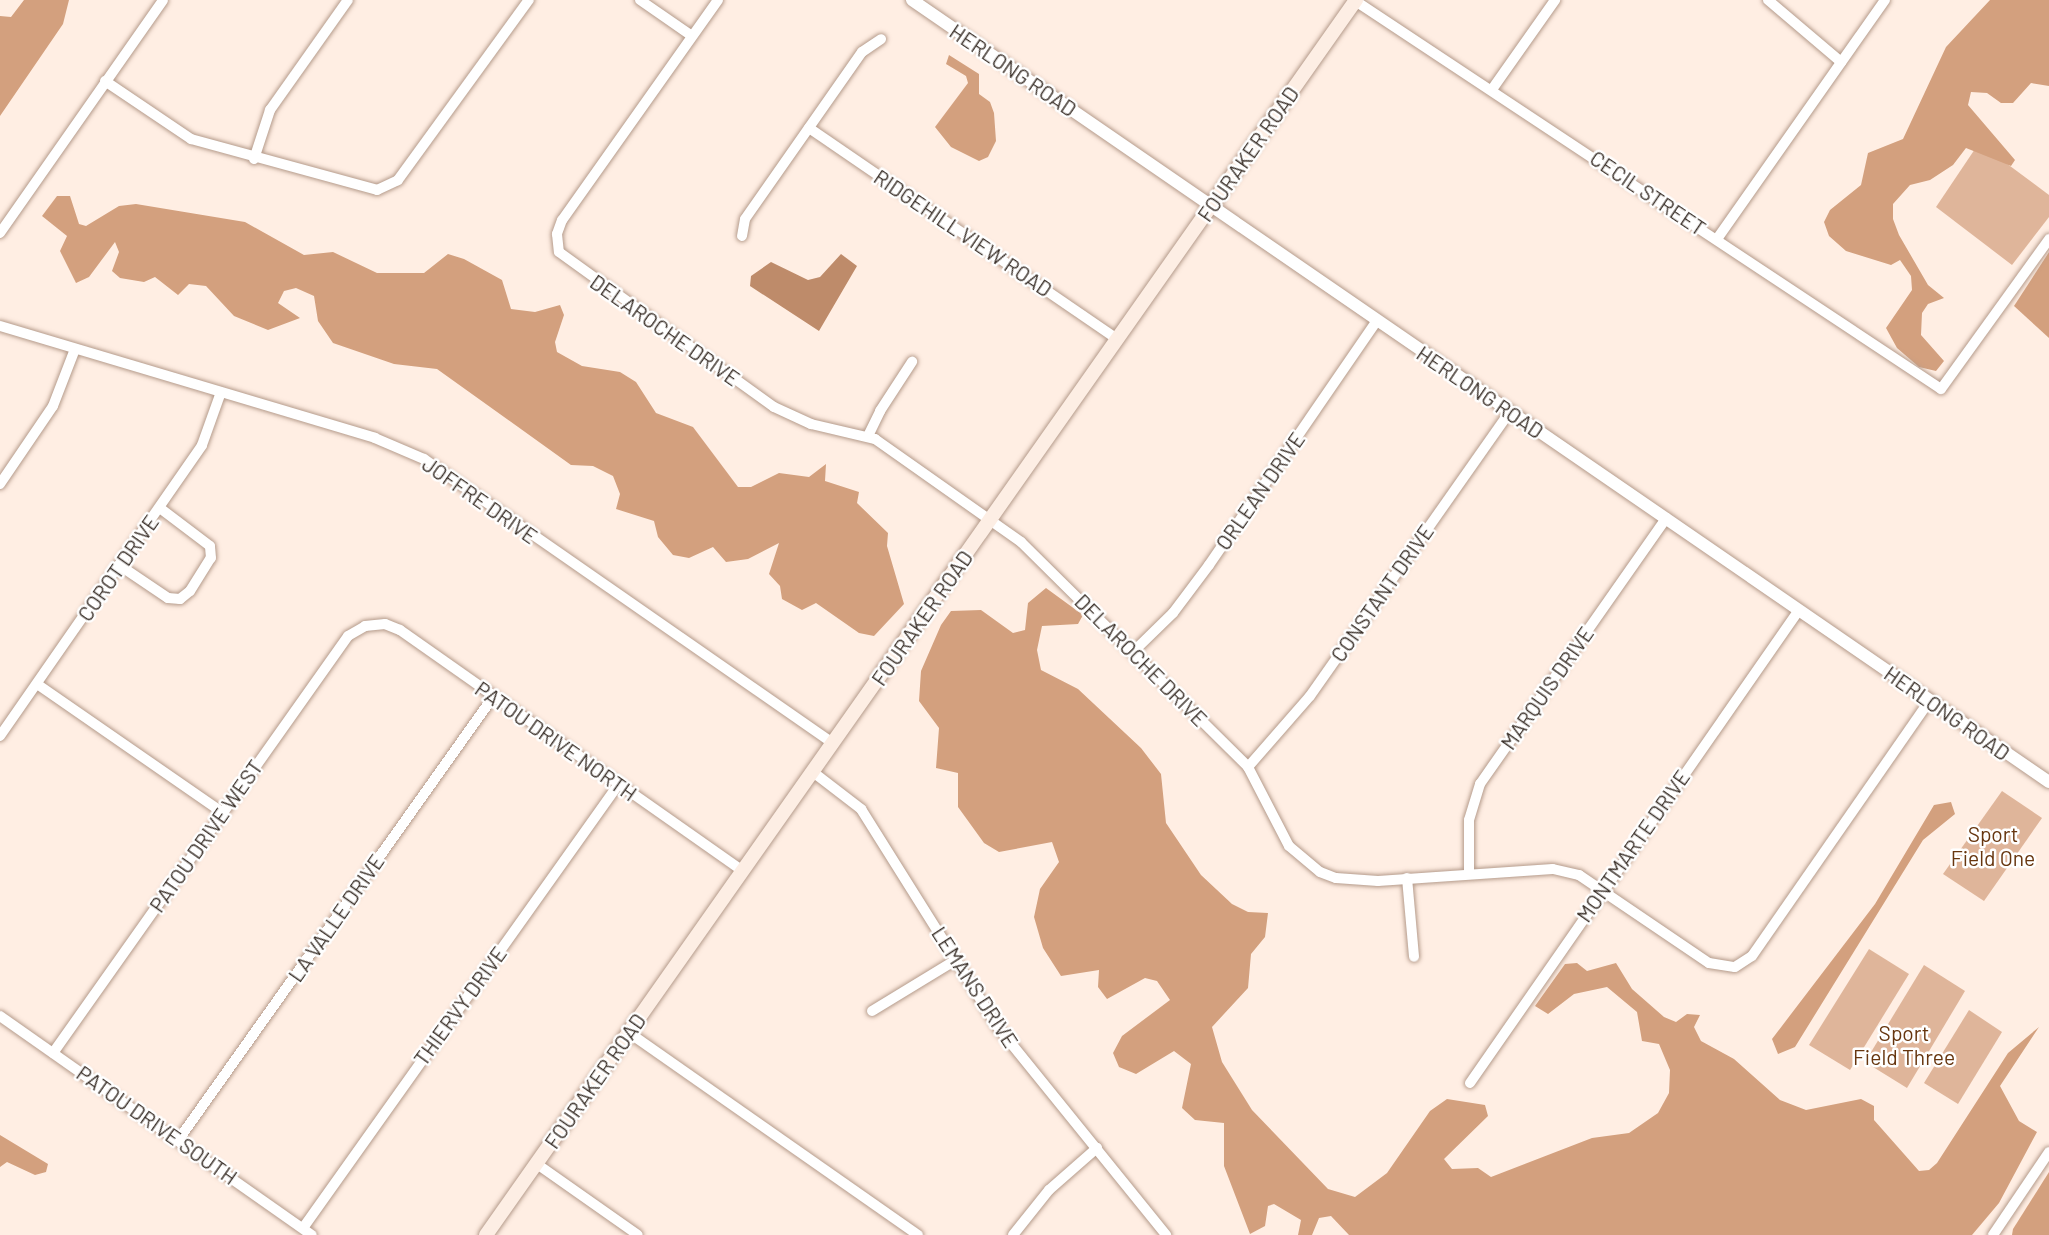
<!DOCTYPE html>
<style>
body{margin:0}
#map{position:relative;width:2049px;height:1235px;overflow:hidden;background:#ffeee3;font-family:Barlow,sans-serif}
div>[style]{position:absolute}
.green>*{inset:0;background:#dfb59a}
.forest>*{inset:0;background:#d3a07e}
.water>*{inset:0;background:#be8b6a}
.roads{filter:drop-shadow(0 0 2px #b59b8b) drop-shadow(0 0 2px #b59b8b)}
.minor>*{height:10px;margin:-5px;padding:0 5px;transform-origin:5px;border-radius:5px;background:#fff}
.tertiary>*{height:12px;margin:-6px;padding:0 6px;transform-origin:6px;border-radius:6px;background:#fff}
.secondary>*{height:14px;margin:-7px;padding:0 7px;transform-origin:7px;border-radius:7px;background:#fdeee4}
span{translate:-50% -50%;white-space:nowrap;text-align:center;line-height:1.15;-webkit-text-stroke:5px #fff;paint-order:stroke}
.street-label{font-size:21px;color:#3b312a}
.park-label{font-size:21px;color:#67360f}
</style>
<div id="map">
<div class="green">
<div style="clip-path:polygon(1979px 143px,2049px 195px,2049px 217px,2012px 265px,1936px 207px)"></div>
<div style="clip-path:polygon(2002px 791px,2042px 818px,1984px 901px,1943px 874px)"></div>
<div style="clip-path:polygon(1869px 949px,1909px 974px,1850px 1070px,1809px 1045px)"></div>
<div style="clip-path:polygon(1924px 965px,1965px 991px,1907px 1088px,1865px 1062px)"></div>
<div style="clip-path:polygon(1969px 1010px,2002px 1032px,1958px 1104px,1924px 1083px)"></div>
</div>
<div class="forest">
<div style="clip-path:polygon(24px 0,69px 0,63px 24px,0 116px,0 16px,11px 17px)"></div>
<div style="clip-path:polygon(1990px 0,2049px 0,2049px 86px,2031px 83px,2013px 103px,2001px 103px,1987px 93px,1971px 92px,1968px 105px,2015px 160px,2011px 166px,1966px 148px,1953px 165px,1930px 180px,1910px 185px,1893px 204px,1893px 219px,1899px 235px,1928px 285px,1944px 298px,1928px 304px,1922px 313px,1921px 335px,1944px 361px,1936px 371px,1919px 367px,1897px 348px,1886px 328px,1912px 290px,1911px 276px,1900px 260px,1891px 265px,1846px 251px,1829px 236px,1824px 222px,1830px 210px,1861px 185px,1868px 153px,1903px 139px,1946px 47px)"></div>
<div style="clip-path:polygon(949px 55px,979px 74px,979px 94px,990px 102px,994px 113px,996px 141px,988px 157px,979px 161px,951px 147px,935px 127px,968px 83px,966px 76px,946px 64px)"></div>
<div style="clip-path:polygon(57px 196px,70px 196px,79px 224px,86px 226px,119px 206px,136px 204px,245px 222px,304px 255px,333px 252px,377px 273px,424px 273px,448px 254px,464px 259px,502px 280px,511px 309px,535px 312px,560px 305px,564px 315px,555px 342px,557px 352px,582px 366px,620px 372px,636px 382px,656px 413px,693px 427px,738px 487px,751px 487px,779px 473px,809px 477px,826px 464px,825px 481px,859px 492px,857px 503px,888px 533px,887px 546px,904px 604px,874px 636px,859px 633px,816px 603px,802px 610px,782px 599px,780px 586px,769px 574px,779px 543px,748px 559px,726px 562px,713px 547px,689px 558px,673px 555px,658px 537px,654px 521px,616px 509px,620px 494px,613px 476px,593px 466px,571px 465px,437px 369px,394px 364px,333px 343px,318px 321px,314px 296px,296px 288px,284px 291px,278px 303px,300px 318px,268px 330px,234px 316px,206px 286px,189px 284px,178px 295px,155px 277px,144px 282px,120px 278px,112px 271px,119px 252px,115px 242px,89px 277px,76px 283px,60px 251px,67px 236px,42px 216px)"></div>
<div style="clip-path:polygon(2049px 252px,2049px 338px,2014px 306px)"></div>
<div style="clip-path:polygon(1046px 588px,1083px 615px,1078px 624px,1042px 626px,1037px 650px,1041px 670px,1078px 689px,1141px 748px,1161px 774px,1166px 823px,1201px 875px,1232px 904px,1248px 912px,1268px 913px,1265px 937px,1251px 954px,1248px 988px,1212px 1027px,1222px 1062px,1252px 1110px,1328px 1189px,1355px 1197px,1387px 1173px,1430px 1111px,1447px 1099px,1485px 1105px,1488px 1116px,1444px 1159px,1452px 1169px,1478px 1168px,1491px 1177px,1592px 1138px,1629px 1133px,1658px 1113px,1669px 1093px,1670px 1070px,1659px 1044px,1642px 1041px,1637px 1012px,1607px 987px,1574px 994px,1548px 1014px,1535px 1006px,1565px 964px,1577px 963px,1587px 971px,1616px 963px,1632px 989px,1664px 1017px,1676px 1022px,1687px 1014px,1700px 1015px,1694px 1027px,1701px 1041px,1734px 1059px,1780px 1100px,1806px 1110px,1861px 1099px,1874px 1106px,1874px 1120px,1919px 1171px,1929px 1170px,1937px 1163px,2008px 1053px,2039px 1027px,2000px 1086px,2019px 1121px,2037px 1132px,1999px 1203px,1972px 1235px,1349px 1235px,1331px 1216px,1319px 1218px,1312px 1235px,1298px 1235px,1301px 1220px,1274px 1204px,1268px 1206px,1265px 1226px,1250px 1234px,1224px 1166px,1224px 1123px,1195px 1120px,1182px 1108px,1191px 1064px,1174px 1051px,1136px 1074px,1119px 1067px,1113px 1053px,1122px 1036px,1170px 1000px,1157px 981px,1145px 978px,1107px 999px,1098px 987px,1099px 970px,1061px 976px,1043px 948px,1034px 917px,1040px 889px,1059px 862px,1052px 842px,999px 852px,984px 843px,958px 807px,958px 773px,936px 768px,939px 728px,919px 701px,921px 671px,941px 625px,951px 611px,981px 610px,1013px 633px,1025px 630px,1028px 603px)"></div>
<div style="clip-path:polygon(1951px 802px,1955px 814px,1923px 840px,1795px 1047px,1778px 1054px,1772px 1039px,1875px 904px,1934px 805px)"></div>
<div style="clip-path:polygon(0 1135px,48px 1164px,46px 1172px,35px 1175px,7px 1162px,0 1167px)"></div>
<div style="clip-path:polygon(2049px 1172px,2049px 1235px,2012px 1235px,2013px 1229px)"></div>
</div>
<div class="water">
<div style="clip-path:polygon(841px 254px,857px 266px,819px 331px,750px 286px,751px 276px,771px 262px,808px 280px,820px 277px)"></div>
</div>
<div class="roads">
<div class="minor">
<div style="left:640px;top:0;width:63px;rotate:34.7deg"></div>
<div style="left:718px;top:0;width:270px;rotate:125.3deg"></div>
<div style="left:562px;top:220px;width:15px;rotate:110deg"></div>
<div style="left:557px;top:234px;width:18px;rotate:84deg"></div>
<div style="left:559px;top:252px;width:265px;rotate:35.8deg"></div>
<div style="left:774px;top:407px;width:41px;rotate:24.7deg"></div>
<div style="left:811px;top:424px;width:66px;rotate:13.2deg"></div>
<div style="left:875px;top:439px;width:179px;rotate:35.2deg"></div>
<div style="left:1021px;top:542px;width:320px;rotate:44.7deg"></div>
<div style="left:1248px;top:767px;width:89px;rotate:62.6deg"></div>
<div style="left:1289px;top:846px;width:40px;rotate:40deg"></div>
<div style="left:1320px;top:872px;width:17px;rotate:21deg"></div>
<div style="left:1336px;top:878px;width:42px;rotate:4.1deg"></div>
<div style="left:1378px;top:881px;width:175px;rotate:-3.9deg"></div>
<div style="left:1553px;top:869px;width:27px;rotate:13deg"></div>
<div style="left:1579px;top:875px;width:157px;rotate:34.1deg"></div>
<div style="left:1709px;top:963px;width:26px;rotate:9deg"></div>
<div style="left:1735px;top:967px;width:20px;rotate:-33deg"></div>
<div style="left:1752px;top:956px;width:310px;rotate:-55.2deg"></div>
<div style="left:1354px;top:0;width:704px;rotate:33.53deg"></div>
<div style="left:1941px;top:389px;width:185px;rotate:-54.2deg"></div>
<div style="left:1768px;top:0;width:96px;rotate:40.3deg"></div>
<div style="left:105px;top:81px;width:104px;rotate:34deg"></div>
<div style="left:191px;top:139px;width:193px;rotate:15.3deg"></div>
<div style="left:377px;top:190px;width:23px;rotate:-25deg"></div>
<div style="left:398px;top:180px;width:223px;rotate:-54deg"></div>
<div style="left:1493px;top:88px;width:108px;rotate:-54.8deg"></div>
<div style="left:809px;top:128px;width:373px;rotate:34.4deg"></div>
<div style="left:254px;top:159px;width:52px;rotate:-71.9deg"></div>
<div style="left:270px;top:110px;width:135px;rotate:-54.7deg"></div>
<div style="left:0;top:233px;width:284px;rotate:-55deg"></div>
<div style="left:742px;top:236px;width:17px;rotate:-80deg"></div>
<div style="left:745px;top:219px;width:204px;rotate:-55deg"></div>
<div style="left:862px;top:52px;width:23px;rotate:-34deg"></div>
<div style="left:1717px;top:239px;width:292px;rotate:-54.9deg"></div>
<div style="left:0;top:326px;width:391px;rotate:16.6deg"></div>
<div style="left:375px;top:438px;width:53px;rotate:23.2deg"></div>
<div style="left:424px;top:459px;width:499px;rotate:34.8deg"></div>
<div style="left:868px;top:436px;width:28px;rotate:-64deg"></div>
<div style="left:880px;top:411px;width:59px;rotate:-56.9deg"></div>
<div style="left:0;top:484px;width:94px;rotate:-55.8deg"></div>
<div style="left:53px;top:406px;width:61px;rotate:-68.9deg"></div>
<div style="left:119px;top:565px;width:59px;rotate:34deg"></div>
<div style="left:168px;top:598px;width:12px;rotate:5deg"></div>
<div style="left:180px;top:599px;width:13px;rotate:-39deg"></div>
<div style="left:190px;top:591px;width:39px;rotate:-58deg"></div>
<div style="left:211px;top:558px;width:12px;rotate:-95deg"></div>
<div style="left:210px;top:546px;width:63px;rotate:-142.8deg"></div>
<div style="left:1133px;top:652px;width:56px;rotate:-44.3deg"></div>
<div style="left:1173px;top:613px;width:60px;rotate:-53.1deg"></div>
<div style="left:1209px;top:565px;width:296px;rotate:-55.5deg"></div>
<div style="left:37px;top:684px;width:225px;rotate:34.7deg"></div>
<div style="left:0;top:736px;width:354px;rotate:-55.2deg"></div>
<div style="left:202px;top:445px;width:56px;rotate:-70.3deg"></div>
<div style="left:1248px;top:767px;width:94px;rotate:-48.9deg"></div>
<div style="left:1310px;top:696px;width:346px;rotate:-54.9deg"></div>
<div style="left:813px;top:772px;width:61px;rotate:37.6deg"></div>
<div style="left:861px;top:809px;width:256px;rotate:57.9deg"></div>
<div style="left:997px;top:1026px;width:269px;rotate:51deg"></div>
<div style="left:1469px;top:872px;width:52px;rotate:-90deg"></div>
<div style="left:1469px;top:820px;width:38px;rotate:-73deg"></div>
<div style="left:1480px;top:784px;width:325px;rotate:-55deg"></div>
<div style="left:1407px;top:878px;width:79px;rotate:84.9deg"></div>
<div style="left:872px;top:1011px;width:98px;rotate:-31.3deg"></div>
<div style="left:0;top:1016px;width:381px;rotate:35.1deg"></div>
<div style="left:628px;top:1032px;width:354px;rotate:35deg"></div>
<div style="left:53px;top:1053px;width:511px;rotate:-54.72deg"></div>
<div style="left:348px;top:636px;width:20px;rotate:-30deg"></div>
<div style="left:365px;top:626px;width:20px;rotate:-6deg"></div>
<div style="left:385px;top:624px;width:16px;rotate:22deg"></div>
<div style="left:400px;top:630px;width:419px;rotate:35.1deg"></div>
<div style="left:1470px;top:1083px;width:576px;rotate:-55.18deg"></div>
<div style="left:179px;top:1139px;width:542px;rotate:-54.61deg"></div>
<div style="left:537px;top:1164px;width:123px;rotate:35.1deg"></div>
<div style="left:303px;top:1228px;width:544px;rotate:-54.58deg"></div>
<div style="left:1013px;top:1235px;width:58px;rotate:-51.3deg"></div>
<div style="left:1049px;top:1190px;width:64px;rotate:-41.2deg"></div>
<div style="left:1993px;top:1235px;width:100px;rotate:-56deg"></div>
</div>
<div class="tertiary">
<div style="left:912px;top:0;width:1380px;rotate:34.52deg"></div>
</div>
<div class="secondary">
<div style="left:486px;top:1235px;width:1511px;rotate:-54.84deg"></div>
</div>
</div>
<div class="street-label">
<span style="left:1013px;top:70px;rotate:34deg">HERLONG ROAD</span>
<span style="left:1248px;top:154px;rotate:-55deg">FOURAKER ROAD</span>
<span style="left:1648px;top:193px;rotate:34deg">CECIL STREET</span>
<span style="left:963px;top:233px;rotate:34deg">RIDGEHILL VIEW ROAD</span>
<span style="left:665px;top:330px;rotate:35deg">DELAROCHE DRIVE</span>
<span style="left:1480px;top:392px;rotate:34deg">HERLONG ROAD</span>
<span style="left:1260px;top:491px;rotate:-55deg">ORLEAN DRIVE</span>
<span style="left:480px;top:500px;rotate:35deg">JOFFRE DRIVE</span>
<span style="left:118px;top:568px;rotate:-55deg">COROT DRIVE</span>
<span style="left:1382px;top:593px;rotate:-55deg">CONSTANT DRIVE</span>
<span style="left:922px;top:618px;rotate:-55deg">FOURAKER ROAD</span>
<span style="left:1141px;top:660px;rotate:45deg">DELAROCHE DRIVE</span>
<span style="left:1547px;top:688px;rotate:-55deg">MARQUIS DRIVE</span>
<span style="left:1947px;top:713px;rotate:35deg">HERLONG ROAD</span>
<span style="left:556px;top:741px;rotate:35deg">PATOU DRIVE NORTH</span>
<span style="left:206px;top:836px;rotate:-55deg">PATOU DRIVE WEST</span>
<span style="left:1633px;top:846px;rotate:-55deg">MONTMARTE DRIVE</span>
<span style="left:336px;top:918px;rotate:-55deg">LA VALLE DRIVE</span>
<span style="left:975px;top:987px;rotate:57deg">LEMANS DRIVE</span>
<span style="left:460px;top:1006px;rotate:-54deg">THIERVY DRIVE</span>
<span style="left:595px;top:1081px;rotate:-55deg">FOURAKER ROAD</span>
<span style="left:157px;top:1125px;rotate:35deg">PATOU DRIVE SOUTH</span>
</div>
<div class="park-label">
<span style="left:1993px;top:846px">Sport<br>Field One</span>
<span style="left:1904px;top:1045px">Sport<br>Field Three</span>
</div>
</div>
